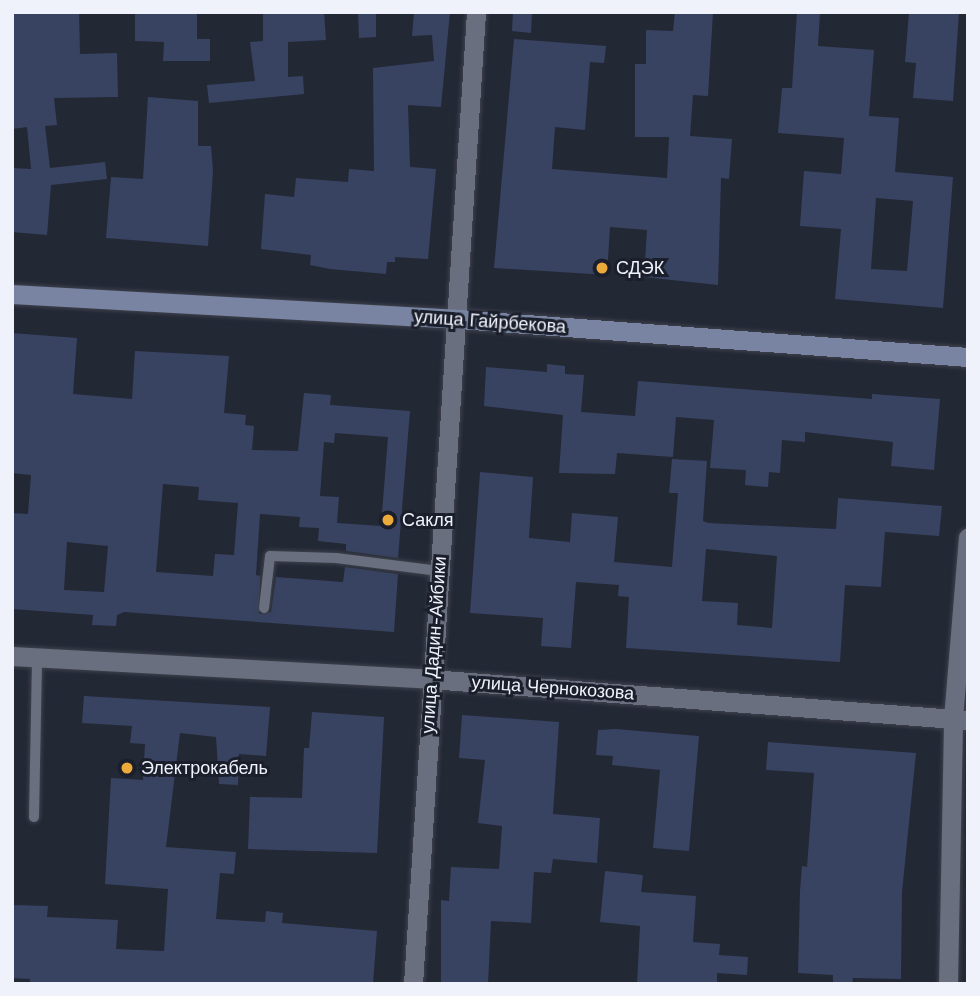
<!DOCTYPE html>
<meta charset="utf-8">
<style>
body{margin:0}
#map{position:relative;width:980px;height:996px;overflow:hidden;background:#232835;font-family:"Work Sans",sans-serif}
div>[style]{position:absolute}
.building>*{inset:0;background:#384362}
.roads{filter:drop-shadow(0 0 2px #3f424d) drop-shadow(0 0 2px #3f424d)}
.service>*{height:10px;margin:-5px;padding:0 5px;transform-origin:5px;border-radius:5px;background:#696f7e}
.minor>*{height:19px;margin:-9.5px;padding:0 9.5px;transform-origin:9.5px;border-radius:9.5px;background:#696f7e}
.secondary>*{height:19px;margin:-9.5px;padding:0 9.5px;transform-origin:9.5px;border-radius:9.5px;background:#7884a2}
.dots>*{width:19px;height:19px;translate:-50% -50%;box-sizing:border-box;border:4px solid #1a1f2b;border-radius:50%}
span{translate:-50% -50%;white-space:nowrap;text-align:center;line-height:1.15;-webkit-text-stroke:6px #1a1f2b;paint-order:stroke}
.poi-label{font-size:18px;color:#eff2fb}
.left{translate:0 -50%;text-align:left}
.street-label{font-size:18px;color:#eff2fb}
.frame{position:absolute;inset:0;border:14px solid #eff2fb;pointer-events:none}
</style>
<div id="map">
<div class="building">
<div style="clip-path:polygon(79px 12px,80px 54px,117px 53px,118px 97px,54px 98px,57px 125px,45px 126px,50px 168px,105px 162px,107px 179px,51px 185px,47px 235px,12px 232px,12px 168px,31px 169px,27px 127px,12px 129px,14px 14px)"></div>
<div style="clip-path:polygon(135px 12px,197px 12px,197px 39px,210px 39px,210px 61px,163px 61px,164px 42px,135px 41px)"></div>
<div style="clip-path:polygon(263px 12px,324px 12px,326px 40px,288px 42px,288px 77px,303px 76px,304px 94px,209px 103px,207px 85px,255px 81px,250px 42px,263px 41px)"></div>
<div style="clip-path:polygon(358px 12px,376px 12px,376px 37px,359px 38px)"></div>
<div style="clip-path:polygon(414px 12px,450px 12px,441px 107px,408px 105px,410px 167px,436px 169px,428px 259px,395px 257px,395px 262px,387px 262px,386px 274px,330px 269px,310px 265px,311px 255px,261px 249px,265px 194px,294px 197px,296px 178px,348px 182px,349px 169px,374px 171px,373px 68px,434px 61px,432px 35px,412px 36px)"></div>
<div style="clip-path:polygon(513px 12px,532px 12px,531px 33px,512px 31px)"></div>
<div style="clip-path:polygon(675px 12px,713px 12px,708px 96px,693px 95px,690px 136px,732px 139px,729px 179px,721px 178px,718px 285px,644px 277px,647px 230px,610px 227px,607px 275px,494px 268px,514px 39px,606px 46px,604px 63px,590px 62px,585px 130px,555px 127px,552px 169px,667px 178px,669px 137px,635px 137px,635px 64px,646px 64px,646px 30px,673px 31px)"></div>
<div style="clip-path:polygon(evenodd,797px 12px,820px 12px,818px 46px,874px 50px,869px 116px,899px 118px,895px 172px,953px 177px,943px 308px,835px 299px,841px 229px,800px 226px,804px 171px,841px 174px,844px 138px,778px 133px,782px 88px,792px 88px,797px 12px,876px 198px,913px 201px,907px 271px,871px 269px,876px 198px)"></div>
<div style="clip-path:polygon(909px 12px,959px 12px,953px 101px,913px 98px,916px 63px,905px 62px)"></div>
<div style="clip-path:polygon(148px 97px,198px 101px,198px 146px,211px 146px,213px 171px,208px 246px,106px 238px,111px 177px,143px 179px)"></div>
<div style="clip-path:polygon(evenodd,12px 333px,77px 338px,73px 394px,132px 399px,135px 351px,229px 356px,224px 413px,246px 415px,245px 425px,254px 426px,252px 450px,298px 451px,304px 393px,331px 395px,330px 405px,410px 411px,398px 558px,346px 551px,346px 544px,318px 541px,319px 528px,299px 527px,300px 517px,260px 514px,256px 575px,260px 576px,259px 614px,271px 612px,276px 577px,343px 582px,345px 567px,398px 574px,394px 632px,124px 612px,117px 615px,116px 626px,92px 625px,93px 615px,12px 609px,12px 513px,28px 514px,31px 475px,12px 473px,12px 333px,335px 433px,388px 437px,381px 526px,337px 523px,339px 497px,320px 496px,324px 442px,334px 443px,335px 433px,12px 333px,163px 484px,199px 487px,198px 500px,238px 503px,234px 555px,215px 554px,213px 576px,156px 572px,163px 484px,12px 333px,67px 542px,108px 546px,104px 592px,64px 590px,67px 542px)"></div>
<div style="clip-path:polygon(547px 364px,565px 366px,565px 374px,584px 375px,581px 412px,635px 416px,638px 381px,872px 399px,872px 394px,940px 399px,934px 470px,891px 466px,893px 442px,805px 432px,805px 442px,782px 440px,780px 473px,769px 472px,768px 487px,745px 485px,746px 470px,710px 468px,714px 420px,676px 417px,673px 457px,617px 453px,615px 474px,559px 473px,563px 415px,484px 406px,486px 367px,547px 372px)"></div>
<div style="clip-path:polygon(evenodd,672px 459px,707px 461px,703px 521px,708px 523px,836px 529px,838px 498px,942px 506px,939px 536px,885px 532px,881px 587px,845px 585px,840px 662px,626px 648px,629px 597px,618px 596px,619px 585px,576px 582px,571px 648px,541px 646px,543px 618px,470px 613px,480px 472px,533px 477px,529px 538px,570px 542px,572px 513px,618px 517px,614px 562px,672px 567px,678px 493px,669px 493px,672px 459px,706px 549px,777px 556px,772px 628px,737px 625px,738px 603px,702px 601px,706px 549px)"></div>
<div style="clip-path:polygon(84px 696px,270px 707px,266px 756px,239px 754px,238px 785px,219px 784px,216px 737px,180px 733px,166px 847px,236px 852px,234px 874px,220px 873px,216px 919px,265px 922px,266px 911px,283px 913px,282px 923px,377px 931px,373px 984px,30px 984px,30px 979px,12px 978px,12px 905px,48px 906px,47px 917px,118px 920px,116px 949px,164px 951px,168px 889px,105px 884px,111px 778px,143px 780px,145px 744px,130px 743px,132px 726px,82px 723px)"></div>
<div style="clip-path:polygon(312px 712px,384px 717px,377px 853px,248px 849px,250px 797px,302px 798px,304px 748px,309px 748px)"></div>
<div style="clip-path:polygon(462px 715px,559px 722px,553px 814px,600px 818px,597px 863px,553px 859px,551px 873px,534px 872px,531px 923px,491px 921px,488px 984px,441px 984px,441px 900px,449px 901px,451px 867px,499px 869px,502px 826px,478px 823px,485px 760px,459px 758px)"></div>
<div style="clip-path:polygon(615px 729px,699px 736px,689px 851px,653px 848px,660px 770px,612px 765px,613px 756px,596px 755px,598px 730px)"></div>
<div style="clip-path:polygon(768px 742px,916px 753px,902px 892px,901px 979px,853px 978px,852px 984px,833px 984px,833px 975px,798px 973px,800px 891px,802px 866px,807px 867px,814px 773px,766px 770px)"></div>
<div style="clip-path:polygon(605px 871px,643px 875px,641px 892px,696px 896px,693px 942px,720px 944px,719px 955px,748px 957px,747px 975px,717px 973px,717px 984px,637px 984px,640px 926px,600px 922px)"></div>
</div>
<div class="roads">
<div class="service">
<div style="left:264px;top:608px;width:52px;rotate:-83.4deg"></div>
<div style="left:270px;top:556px;width:66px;rotate:1.7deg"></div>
<div style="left:336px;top:558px;width:104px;rotate:7.2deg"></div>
<div style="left:34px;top:817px;width:160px;rotate:-88.9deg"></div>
</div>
<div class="minor">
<div style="left:12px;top:656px;width:419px;rotate:3.1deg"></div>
<div style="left:430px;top:679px;width:540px;rotate:4.36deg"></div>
<div style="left:413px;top:984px;width:974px;rotate:-86.29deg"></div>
<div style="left:948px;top:984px;width:265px;rotate:-88.9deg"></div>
<div style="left:953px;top:719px;width:182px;rotate:-85.3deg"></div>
</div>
<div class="secondary">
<div style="left:12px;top:294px;width:448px;rotate:3.2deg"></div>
<div style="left:459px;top:319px;width:510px;rotate:4.27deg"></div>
</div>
</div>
<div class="dots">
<div style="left:602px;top:268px;background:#ebaa39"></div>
<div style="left:388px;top:520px;background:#ebaa39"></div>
<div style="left:127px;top:768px;background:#ebaa39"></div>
</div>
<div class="poi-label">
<span class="left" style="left:616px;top:268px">СДЭК</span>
<span class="left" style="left:402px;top:520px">Сакля</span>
<span class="left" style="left:141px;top:768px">Электрокабель</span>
</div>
<div class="street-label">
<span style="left:490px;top:322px;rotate:4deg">улица Гайрбекова</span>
<span style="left:434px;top:645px;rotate:-86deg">улица Дадин-Айбики</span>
<span style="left:553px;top:688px;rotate:4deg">улица Чернокозова</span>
</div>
<div class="frame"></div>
</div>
